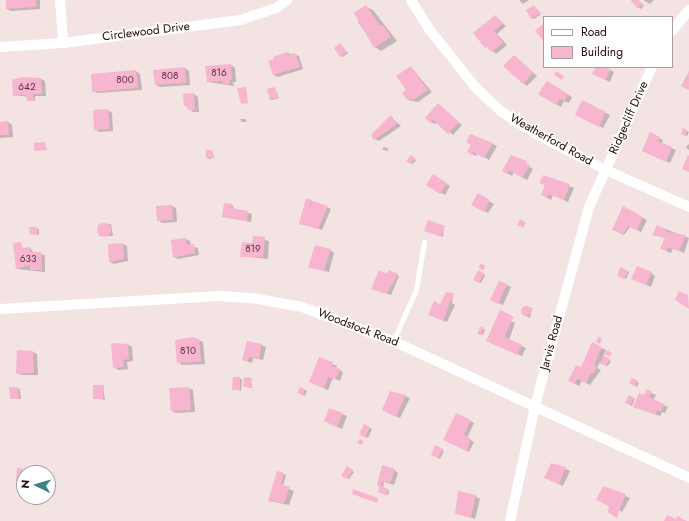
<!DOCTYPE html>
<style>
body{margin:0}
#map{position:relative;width:689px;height:521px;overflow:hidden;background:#f4e3e3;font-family:Jost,sans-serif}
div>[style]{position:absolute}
.shadow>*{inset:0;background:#0003}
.building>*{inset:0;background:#f8b5cf}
.round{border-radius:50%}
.service>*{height:5px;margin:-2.5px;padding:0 2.5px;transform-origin:2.5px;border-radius:2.5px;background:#fff}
.minor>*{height:10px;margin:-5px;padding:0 5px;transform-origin:5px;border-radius:5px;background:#fff}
span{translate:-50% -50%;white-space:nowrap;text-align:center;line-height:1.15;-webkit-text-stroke:3px #fff;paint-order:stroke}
.number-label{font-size:10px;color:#5a333e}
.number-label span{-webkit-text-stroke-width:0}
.street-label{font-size:12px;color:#25080d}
.legend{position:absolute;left:543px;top:16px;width:130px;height:52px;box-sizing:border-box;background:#fff;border:1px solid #a89c9e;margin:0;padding:5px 7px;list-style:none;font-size:12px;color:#25080d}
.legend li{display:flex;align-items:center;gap:8px;height:20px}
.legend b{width:20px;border:1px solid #a89c9e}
.north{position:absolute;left:16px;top:465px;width:40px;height:40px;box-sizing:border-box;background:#fff;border:1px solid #a89c9e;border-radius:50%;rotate:275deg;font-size:11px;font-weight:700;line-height:16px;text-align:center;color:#25080d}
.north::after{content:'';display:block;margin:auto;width:14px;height:18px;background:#3a8281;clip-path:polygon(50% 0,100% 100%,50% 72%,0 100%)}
</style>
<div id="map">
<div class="shadow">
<div style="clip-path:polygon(7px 0,40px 0,40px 9px,11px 11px,7px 9px)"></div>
<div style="clip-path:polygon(519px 0,529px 0,523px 4px)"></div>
<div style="clip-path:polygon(638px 0,644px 5px,641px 9px,631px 1px)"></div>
<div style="clip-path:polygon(643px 0,654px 0,650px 4px)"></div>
<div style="clip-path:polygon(534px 6px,541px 14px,534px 19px,532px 18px)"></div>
<div style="clip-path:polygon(366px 7px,373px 10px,397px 41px,381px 51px,375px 47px,358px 22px)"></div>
<div style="clip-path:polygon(495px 16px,506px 26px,497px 34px,507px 45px,496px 54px,475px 33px)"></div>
<div style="clip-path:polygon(340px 44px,348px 53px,343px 57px,341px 56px)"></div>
<div style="clip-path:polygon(287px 53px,299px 56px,303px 69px,278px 77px,274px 75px)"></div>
<div style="clip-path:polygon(515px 56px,537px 76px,527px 86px,523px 83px)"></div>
<div style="clip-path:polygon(231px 65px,235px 68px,236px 82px,233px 82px,234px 86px,208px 82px)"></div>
<div style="clip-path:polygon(411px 67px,432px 92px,418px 102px,408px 100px)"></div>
<div style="clip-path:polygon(597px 67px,604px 67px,614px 72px,610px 82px,594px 74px)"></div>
<div style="clip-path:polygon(185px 68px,189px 71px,190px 85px,160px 87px,156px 85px)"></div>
<div style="clip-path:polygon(136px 71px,140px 74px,142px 90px,97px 93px,93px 91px)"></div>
<div style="clip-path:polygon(41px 79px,45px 81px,46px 96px,35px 96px,35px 101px,30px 101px,28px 97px,14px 95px)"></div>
<div style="clip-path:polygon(547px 82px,572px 97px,569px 103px,564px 101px,561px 107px,540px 94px)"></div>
<div style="clip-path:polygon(275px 88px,279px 98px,272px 100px,270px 99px)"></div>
<div style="clip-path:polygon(194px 94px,198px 97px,199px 112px,193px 112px,185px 105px)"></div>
<div style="clip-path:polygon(583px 101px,610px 115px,603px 128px,580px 117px)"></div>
<div style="clip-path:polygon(439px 105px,462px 125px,453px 135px,437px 122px,435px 124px,430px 122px)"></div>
<div style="clip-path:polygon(108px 110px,112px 113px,113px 131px,99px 132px,95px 129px,94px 111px)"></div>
<div style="clip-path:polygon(391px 117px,401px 126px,379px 141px,375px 139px)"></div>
<div style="clip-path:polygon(240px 119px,245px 119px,247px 122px,242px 122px)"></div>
<div style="clip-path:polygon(8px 122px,12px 125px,13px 137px,0 138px,0 123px)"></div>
<div style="clip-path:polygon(683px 129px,689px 132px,687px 136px,682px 133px)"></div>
<div style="clip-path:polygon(471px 135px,497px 146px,489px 160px,478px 153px,476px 156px,468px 152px,472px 144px)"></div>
<div style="clip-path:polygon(659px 138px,663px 140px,662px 144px,676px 150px,670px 163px,647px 153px)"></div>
<div style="clip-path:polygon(45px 143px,47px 150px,35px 150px)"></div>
<div style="clip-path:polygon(688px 144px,689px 145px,689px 150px,686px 148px)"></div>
<div style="clip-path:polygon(383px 147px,388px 148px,388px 151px,383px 150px)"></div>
<div style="clip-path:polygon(212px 151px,214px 158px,209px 159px,207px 158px)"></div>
<div style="clip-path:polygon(411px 156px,416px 160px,413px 164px,408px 161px)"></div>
<div style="clip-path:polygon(512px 156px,533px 169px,527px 180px,514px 172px,512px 176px,503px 171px)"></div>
<div style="clip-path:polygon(433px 176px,450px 186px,445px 195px,428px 185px)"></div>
<div style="clip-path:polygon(543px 176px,574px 188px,568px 202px,553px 195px,551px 200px,546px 197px)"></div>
<div style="clip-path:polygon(478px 195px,494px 204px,488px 213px,473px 204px)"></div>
<div style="clip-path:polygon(311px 201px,331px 209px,322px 230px,300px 223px)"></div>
<div style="clip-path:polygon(232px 205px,235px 210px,252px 214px,251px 222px,224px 217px)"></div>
<div style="clip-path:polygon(172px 206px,176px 208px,177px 222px,162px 223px,158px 220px)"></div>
<div style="clip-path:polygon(624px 208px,647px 220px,641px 232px,630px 227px,624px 235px,617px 232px)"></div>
<div style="clip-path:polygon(111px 224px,113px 236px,99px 236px,98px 225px)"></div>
<div style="clip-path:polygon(657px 226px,689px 238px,684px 253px,673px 248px,671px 253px,666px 251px,666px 239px,654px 234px)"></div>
<div style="clip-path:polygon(444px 227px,443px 237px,427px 231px)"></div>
<div style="clip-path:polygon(30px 228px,39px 229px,39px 235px,31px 234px)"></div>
<div style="clip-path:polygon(254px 237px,269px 241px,268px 259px,241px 256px,253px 244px)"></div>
<div style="clip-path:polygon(186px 239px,190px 241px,191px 246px,198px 248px,199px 255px,178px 259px,174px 257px)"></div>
<div style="clip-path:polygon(21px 243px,22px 249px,30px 248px,34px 253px,45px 255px,45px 272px,17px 269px)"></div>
<div style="clip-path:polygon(123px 244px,127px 246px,128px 261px,114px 264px,110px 262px,109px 245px)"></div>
<div style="clip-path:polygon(330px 250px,334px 253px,329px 272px,309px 267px)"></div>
<div style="clip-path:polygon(621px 268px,629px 272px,626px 279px,618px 275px)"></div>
<div style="clip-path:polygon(389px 271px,399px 276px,391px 295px,372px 289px)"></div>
<div style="clip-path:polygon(478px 271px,485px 275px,481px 283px,474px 280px)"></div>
<div style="clip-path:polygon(651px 273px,655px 276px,651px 287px,637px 281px)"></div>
<div style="clip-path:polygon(507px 285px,511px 287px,503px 305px,496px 302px)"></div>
<div style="clip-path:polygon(453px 294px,452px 303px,455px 305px,447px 322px,434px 317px,440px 305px)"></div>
<div style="clip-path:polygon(525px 306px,532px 308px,530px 318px,523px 315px)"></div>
<div style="clip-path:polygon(500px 312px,514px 318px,509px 320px,515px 323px,509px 340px,526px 348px,522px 356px,491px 342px)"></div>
<div style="clip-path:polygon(481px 328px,485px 330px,483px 335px,479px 333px)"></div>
<div style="clip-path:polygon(199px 340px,203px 342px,205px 364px,182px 365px,178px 362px)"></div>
<div style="clip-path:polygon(127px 344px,132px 347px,133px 361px,127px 362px,128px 369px,118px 370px,114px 367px)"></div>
<div style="clip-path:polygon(261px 345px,266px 347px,263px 360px,253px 358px,252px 363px,243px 360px)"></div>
<div style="clip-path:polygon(602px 348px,606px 350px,603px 357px,611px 361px,608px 366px,600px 362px,597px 368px,601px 370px,590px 385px,582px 381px,579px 386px,574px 383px,581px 369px)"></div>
<div style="clip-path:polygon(33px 352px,37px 354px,38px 375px,21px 375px,17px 373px)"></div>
<div style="clip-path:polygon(319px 358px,337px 366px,336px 368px,343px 372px,340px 381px,333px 378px,328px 390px,314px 384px)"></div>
<div style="clip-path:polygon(234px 378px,242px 379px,241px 391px,233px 389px)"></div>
<div style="clip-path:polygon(251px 379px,252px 388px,246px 387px)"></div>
<div style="clip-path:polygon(633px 379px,639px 383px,637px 387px,631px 383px)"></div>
<div style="clip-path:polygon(103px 386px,105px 400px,94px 398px)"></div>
<div style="clip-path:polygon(10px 388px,20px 389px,21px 399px,11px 399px)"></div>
<div style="clip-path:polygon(189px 388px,193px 390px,195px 412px,176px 413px,172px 411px,170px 389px)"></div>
<div style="clip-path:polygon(300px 388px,307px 391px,305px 396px,300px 394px)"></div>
<div style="clip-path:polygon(651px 393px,656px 395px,653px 400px,668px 407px,665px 413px,662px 412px,660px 416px,634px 407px)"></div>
<div style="clip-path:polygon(405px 396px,410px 398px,400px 418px,387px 412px)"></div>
<div style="clip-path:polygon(629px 396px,635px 399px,632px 406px,626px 402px)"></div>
<div style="clip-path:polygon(342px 414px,347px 416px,342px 429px,329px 423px)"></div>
<div style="clip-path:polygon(470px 421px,474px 423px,467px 438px,474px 442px,469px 452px,448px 442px)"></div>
<div style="clip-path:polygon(364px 426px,372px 429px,368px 438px,360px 434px)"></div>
<div style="clip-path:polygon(436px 447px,444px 451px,440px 459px,432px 455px)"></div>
<div style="clip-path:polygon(558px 465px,570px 471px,563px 486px,550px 480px)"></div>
<div style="clip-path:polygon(348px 468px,354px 472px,349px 479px,343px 475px)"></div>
<div style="clip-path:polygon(22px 469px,22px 482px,19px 482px,17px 481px)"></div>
<div style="clip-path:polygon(394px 470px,398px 473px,394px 485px,384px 482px,383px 488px,389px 490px,388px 495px,379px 491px,380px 480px)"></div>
<div style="clip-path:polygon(278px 472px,286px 475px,283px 486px,294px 491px,289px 505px,269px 501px)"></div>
<div style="clip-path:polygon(603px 487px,630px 498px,622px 512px,619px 510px,617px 518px,610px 508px)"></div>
<div style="clip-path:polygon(475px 496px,480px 499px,475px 519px,456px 513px)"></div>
</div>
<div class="building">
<div style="clip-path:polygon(6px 0,36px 0,36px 7px,6px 9px)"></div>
<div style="clip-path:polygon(631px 0,638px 0,643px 4px,638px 9px)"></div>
<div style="clip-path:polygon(366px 5px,380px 26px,383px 25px,391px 37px,374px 48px,354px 13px)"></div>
<div style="clip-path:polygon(534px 5px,540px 13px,531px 19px,526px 10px)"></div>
<div style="clip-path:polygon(495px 15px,503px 23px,494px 31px,503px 43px,491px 52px,487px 47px,485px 48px,473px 33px)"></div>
<div style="clip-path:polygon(544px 23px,544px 41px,535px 31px)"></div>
<div style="clip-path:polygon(340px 43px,347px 52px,340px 57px,334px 48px)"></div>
<div style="clip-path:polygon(287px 52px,288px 55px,295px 53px,300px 67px,273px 75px,268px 61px,274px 59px,273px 57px)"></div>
<div style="clip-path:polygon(514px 55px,533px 73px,523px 84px,503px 66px)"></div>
<div style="clip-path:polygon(231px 64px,232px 80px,229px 80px,230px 84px,223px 85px,223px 81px,207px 82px,205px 66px)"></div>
<div style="clip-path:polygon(411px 66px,428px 90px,413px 100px,411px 98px,408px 101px,402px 93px,406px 90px,396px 76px)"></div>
<div style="clip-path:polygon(185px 67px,186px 83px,155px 85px,153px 70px)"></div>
<div style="clip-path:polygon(596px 67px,611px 69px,605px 80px,592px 74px)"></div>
<div style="clip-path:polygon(136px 70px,138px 88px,92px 92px,91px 74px)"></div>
<div style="clip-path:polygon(556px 71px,564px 76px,562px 80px,554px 75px)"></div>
<div style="clip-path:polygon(689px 71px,689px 90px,681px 86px)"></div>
<div style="clip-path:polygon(22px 77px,41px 78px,42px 94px,33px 94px,34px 101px,27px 101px,26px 95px,13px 96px,12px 80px)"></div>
<div style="clip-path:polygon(547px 81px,568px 94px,564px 101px,560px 99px,556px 105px,538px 94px)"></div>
<div style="clip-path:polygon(246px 87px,248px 103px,241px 104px,237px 88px)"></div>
<div style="clip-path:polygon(275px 87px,278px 97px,270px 100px,267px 89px)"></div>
<div style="clip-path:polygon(194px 93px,195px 110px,188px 110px,187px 106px,184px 106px,183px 94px)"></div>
<div style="clip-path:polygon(582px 100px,606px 112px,599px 127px,575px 115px)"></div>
<div style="clip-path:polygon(438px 103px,459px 122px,448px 134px,433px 120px,430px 123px,425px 118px)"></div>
<div style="clip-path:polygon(108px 109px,110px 129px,94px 130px,93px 110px)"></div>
<div style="clip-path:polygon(391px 115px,397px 124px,374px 140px,371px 135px)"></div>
<div style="clip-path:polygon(8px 121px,9px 135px,0 135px,0 122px)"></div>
<div style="clip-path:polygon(683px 128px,687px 130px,685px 136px,681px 134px)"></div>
<div style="clip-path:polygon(650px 132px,660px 137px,658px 141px,672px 147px,666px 162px,642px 151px)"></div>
<div style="clip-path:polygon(470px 134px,493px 143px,484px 158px,473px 152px,472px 155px,467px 152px,471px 145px,466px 142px)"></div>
<div style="clip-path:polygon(45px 142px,46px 150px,34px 151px,34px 143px)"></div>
<div style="clip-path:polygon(206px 150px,212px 150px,213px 158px,206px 158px)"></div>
<div style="clip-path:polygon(411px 155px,415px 158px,410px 164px,406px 161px)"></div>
<div style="clip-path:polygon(511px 155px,527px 161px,526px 163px,530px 165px,522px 178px,509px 170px,507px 174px,502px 171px)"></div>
<div style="clip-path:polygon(688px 155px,689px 156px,689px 172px,682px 169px)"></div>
<div style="clip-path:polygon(433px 174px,447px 183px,440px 194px,426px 185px)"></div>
<div style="clip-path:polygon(543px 175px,570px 184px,564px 200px,549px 194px,547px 198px,541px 195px,545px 185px,539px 183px)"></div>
<div style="clip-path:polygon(478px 193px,490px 200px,484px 212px,471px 205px)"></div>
<div style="clip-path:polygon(306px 198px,312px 200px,308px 210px,313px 201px,328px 206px,318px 229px,299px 224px)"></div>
<div style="clip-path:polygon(224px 203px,232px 204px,231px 208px,248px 211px,247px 221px,222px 217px)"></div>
<div style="clip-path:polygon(172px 205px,173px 220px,157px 221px,156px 206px)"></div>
<div style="clip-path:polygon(623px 206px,643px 217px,637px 230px,628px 226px,623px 234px,612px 230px)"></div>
<div style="clip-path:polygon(520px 219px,526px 223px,523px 228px,517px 225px)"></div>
<div style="clip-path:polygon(428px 220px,445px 226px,441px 237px,424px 231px)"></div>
<div class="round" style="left:97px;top:223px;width:14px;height:14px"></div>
<div style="clip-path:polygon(657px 225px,668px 232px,686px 235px,679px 251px,668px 247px,666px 251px,660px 249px,665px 238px,652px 235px)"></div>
<div style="clip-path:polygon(29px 227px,37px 227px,38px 234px,30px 234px)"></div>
<div style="clip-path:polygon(253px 236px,265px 237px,263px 257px,240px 257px,242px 242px,252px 243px)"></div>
<div style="clip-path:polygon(186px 238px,187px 245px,194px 244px,195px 253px,173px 258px,171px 240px)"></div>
<div style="clip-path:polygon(21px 242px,21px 248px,30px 247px,30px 252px,41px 252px,42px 270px,30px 270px,30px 265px,16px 269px,13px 243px)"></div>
<div style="clip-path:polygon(123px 243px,124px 259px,109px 262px,108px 244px)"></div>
<div style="clip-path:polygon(315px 245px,331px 249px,324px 270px,308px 268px)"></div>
<div style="clip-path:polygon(480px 264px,485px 265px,484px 270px,479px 269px)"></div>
<div style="clip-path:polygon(637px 266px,652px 272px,646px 285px,631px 279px)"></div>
<div style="clip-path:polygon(620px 267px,628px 271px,624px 279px,617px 276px)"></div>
<div style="clip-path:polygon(379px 270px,387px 274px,389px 270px,398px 274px,387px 294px,371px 289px)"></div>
<div style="clip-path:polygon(478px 270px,484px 273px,479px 283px,473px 280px)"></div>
<div style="clip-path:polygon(499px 281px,507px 284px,498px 304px,490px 300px)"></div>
<div style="clip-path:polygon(679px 291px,688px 295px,689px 309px,675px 300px)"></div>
<div style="clip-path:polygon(446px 292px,454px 293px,443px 321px,428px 315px,434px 301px,440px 304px)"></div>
<div class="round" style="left:521px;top:306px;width:10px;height:10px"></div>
<div style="clip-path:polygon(500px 310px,513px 316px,505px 337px,522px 345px,517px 355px,486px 341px)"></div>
<div style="clip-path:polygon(481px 326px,484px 328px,481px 335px,477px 334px)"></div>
<div style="clip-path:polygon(193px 337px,199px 339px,201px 362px,177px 363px,175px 340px)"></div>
<div style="clip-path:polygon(598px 337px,602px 338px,600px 344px,596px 342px)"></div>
<div style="clip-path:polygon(247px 341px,262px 344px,259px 359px,249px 357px,248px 361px,242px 360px)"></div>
<div style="clip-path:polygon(592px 342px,602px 347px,594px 365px,597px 367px,593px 374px,591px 373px,586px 383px,577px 379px,575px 384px,568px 381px,576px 365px,581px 367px)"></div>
<div style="clip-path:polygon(111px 343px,128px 344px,129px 359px,123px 360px,124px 367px,113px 368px)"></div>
<div style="clip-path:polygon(17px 350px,33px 351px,34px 373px,16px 374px)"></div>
<div style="clip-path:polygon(607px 350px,612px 353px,610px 357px,605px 354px)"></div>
<div style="clip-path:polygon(604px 356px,610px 359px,606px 366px,600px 363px)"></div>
<div style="clip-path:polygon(319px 357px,333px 362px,332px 366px,340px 369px,335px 380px,328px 377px,324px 388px,309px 382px)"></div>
<div style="clip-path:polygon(233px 377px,240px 377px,240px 390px,232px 390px)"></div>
<div style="clip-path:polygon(244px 377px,252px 378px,251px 387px,243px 387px)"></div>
<div style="clip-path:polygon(632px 378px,638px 381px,634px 386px,629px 383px)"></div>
<div style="clip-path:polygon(93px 385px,104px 385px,103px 399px,93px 399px)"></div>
<div style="clip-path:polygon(9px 387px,18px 387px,19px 399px,10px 399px)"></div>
<div style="clip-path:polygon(189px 387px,191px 410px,171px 411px,169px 388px)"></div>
<div style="clip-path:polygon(300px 387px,305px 389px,303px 395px,297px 393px)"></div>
<div style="clip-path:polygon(647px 389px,652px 392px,649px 397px,664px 404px,661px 412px,657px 410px,656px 414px,633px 407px,639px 393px,644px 395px)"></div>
<div style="clip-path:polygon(390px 391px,406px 395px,396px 417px,382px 410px)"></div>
<div style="clip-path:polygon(629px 395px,634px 398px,630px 405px,625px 403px)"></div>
<div style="clip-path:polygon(329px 408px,343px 413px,337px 427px,324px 421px)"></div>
<div style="clip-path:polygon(456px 413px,471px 420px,464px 435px,471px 439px,467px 451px,443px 440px)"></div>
<div style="clip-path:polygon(364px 424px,370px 427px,365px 438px,359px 434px)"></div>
<div style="clip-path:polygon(360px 439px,364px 441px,362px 445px,357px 443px)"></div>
<div style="clip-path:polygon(435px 445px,443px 449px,438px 458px,431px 455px)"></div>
<div style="clip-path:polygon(551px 463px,566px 467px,559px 484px,544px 478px)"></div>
<div style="clip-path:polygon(382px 465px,395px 469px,390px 484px,383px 481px,381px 486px,388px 489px,386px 495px,378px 492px,380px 487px,377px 485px)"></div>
<div style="clip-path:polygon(347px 466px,353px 470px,347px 479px,341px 476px)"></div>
<div style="clip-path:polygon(17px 468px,22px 468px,21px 482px,16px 481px)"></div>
<div style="clip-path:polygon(277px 471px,284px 473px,281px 484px,290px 487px,284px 503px,268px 501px)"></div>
<div style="clip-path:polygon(603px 486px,626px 494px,616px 518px,608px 512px,609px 506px,596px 500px)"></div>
<div style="clip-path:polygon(353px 489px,378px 498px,377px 503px,352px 494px)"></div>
<div style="clip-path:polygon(458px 491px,476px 495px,471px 518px,455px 514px)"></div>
<div style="clip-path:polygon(667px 515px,676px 519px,677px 516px,687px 521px,664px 521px)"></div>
</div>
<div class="service">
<div style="left:393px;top:341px;width:56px;rotate:-65.7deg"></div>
<div style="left:416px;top:290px;width:49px;rotate:-80.5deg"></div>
</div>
<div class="minor">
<div style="left:60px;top:0;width:43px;rotate:86deg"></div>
<div style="left:411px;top:0;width:36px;rotate:58deg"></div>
<div style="left:430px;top:30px;width:74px;rotate:51.6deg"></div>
<div style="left:476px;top:88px;width:35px;rotate:43deg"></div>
<div style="left:502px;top:112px;width:40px;rotate:32.9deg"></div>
<div style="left:536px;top:134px;width:79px;rotate:27.2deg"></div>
<div style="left:606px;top:170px;width:91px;rotate:24deg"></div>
<div style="left:672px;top:31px;width:27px;rotate:-51deg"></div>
<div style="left:0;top:47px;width:63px;rotate:-3.6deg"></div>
<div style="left:63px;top:43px;width:179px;rotate:-7.4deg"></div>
<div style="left:241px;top:20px;width:37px;rotate:-19deg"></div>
<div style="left:276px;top:8px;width:14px;rotate:-34deg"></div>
<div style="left:0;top:309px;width:220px;rotate:-3.4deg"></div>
<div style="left:220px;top:296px;width:32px;rotate:4deg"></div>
<div style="left:252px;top:298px;width:51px;rotate:10.2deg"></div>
<div style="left:302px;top:307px;width:97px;rotate:20.5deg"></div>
<div style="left:393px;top:341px;width:326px;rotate:24.8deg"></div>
<div style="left:510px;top:521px;width:118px;rotate:-77.7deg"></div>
<div style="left:535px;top:406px;width:206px;rotate:-74.8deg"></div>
<div style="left:589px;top:207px;width:154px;rotate:-65.8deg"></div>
</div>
<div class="number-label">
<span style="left:219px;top:73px">816</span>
<span style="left:170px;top:76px">808</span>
<span style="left:125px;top:80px">800</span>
<span style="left:27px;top:87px">642</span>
<span style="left:253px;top:249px">819</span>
<span style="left:28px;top:259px">633</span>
<span style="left:188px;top:351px">810</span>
</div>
<div class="street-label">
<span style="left:146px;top:32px;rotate:-7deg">Circlewood Drive</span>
<span style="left:629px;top:118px;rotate:-66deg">Ridgecliff Drive</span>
<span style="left:551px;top:140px;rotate:29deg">Weatherford Road</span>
<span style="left:358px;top:328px;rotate:21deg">Woodstock Road</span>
<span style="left:552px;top:343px;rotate:-75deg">Jarvis Road</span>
</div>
<ul class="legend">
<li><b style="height:5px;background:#fff"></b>Road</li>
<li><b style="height:11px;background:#f8b5cf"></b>Building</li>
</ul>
<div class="north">N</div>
</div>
